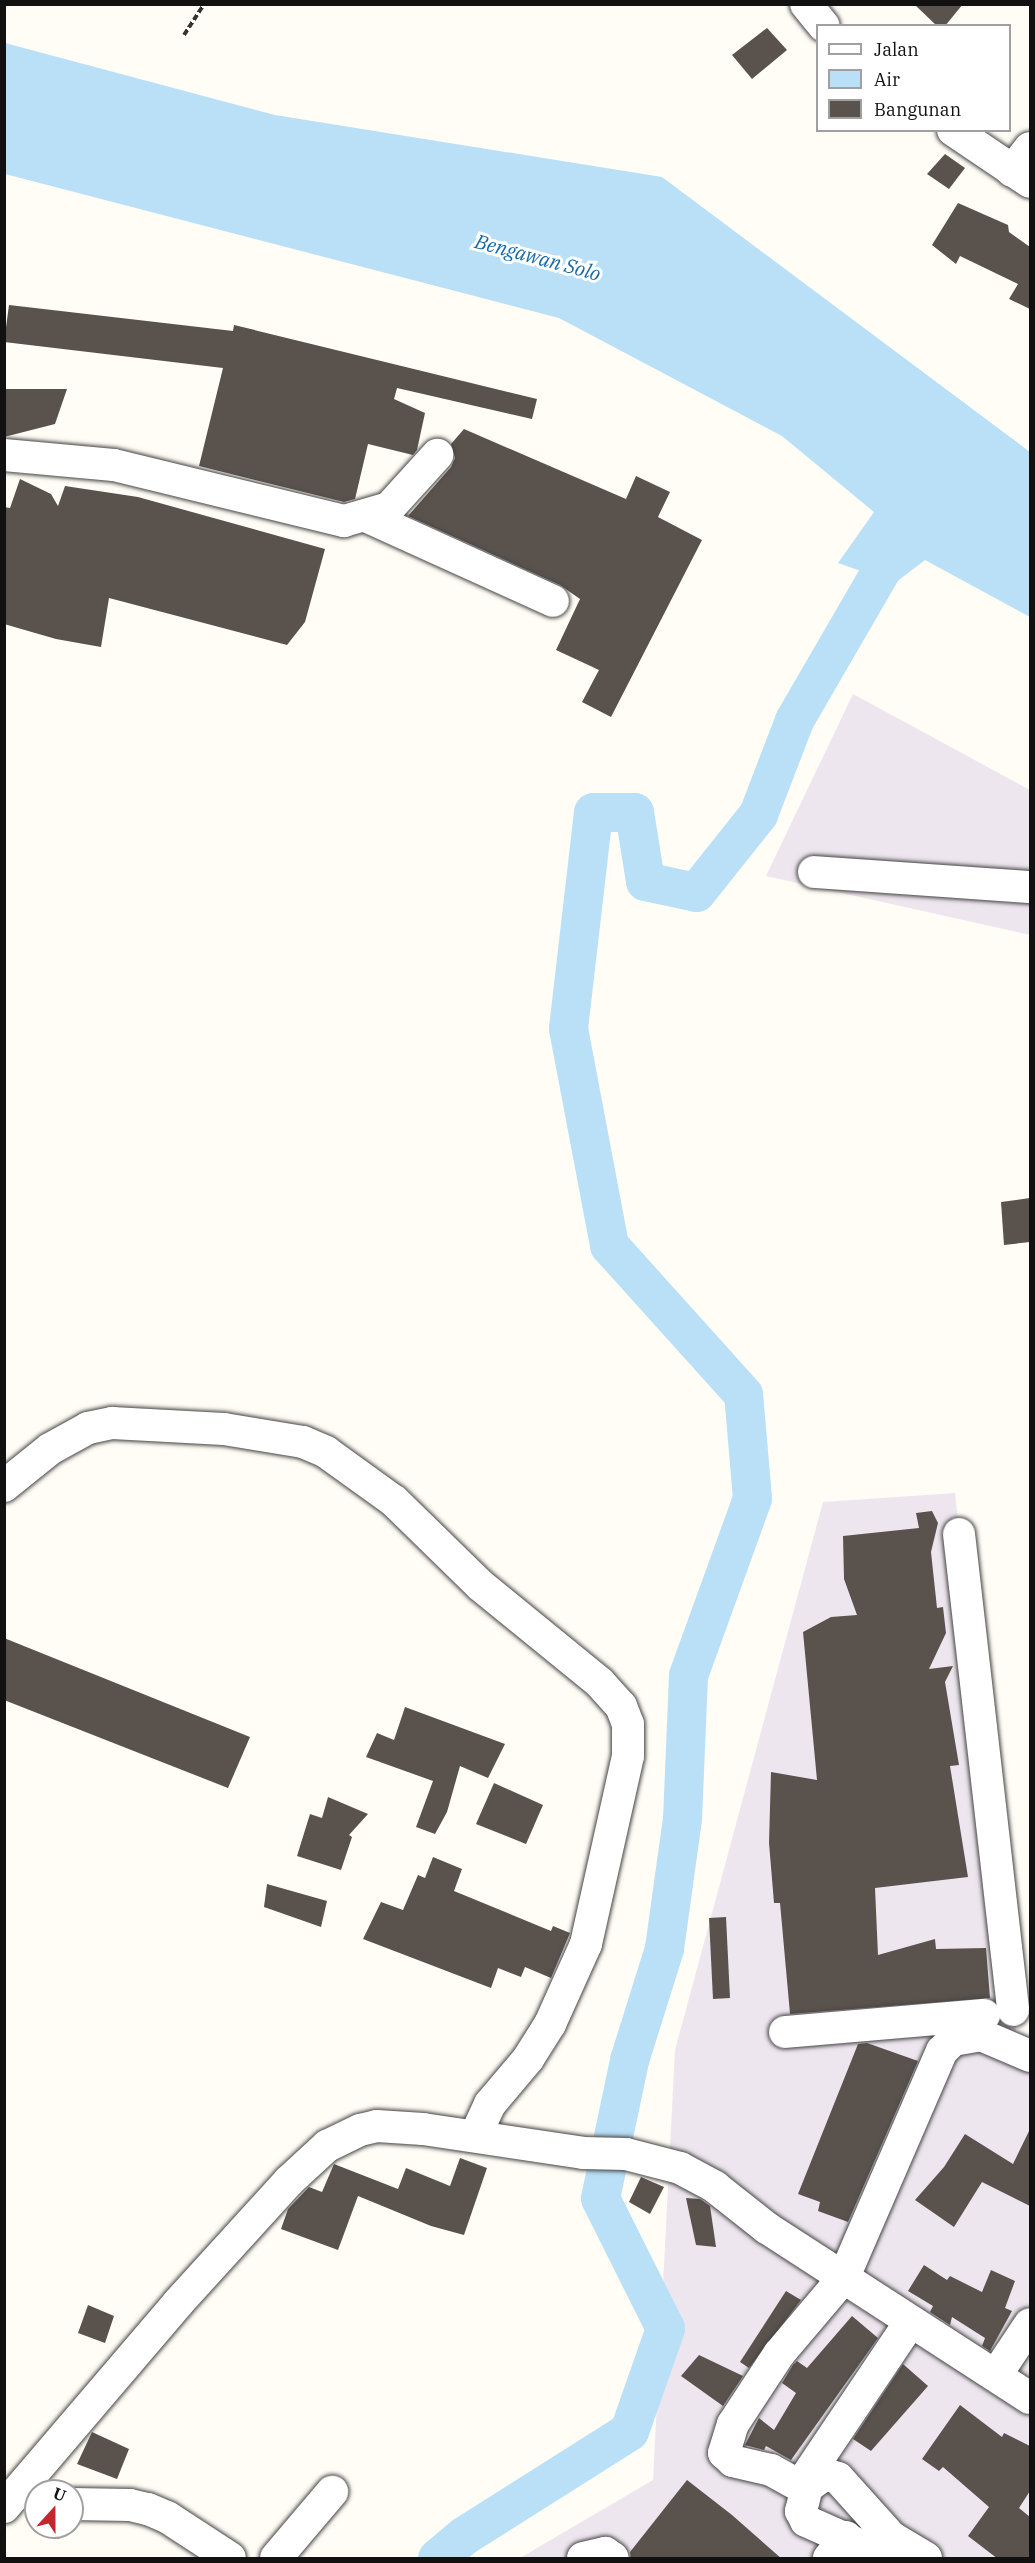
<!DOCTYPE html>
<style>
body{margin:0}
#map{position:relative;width:1035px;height:2563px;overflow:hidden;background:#fffdf5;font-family:"IBM Plex Serif",serif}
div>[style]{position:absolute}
.industrial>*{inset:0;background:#eee6ef}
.water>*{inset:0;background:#b9e0f7}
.river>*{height:39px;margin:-19.5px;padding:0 19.5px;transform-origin:19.5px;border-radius:19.5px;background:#b9e0f7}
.building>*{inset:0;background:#5a524d}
.path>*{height:4px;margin-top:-2px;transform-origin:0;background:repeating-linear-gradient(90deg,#333 0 6px,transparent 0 9px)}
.roads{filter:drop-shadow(0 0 2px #444) drop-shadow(0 0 2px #444)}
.minor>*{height:32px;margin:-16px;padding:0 16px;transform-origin:16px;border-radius:16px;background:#fff}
span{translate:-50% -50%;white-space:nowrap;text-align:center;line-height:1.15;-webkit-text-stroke:6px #fff;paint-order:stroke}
.water-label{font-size:20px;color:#1768a6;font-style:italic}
.frame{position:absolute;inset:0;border:6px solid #111;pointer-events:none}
.legend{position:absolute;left:816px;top:24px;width:195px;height:108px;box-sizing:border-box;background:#fff;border:2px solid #a0a0a0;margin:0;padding:8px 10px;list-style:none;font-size:18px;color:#111}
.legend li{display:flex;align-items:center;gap:12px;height:30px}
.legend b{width:30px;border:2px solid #a0a0a0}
.north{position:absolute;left:24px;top:2479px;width:60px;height:60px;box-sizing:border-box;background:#fff;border:2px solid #a0a0a0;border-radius:50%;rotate:21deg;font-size:16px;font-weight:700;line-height:24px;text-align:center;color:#111}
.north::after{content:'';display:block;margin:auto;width:21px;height:27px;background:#c4262e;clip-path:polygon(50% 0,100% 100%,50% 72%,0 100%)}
</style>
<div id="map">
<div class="industrial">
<div style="clip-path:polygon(853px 694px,1030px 790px,1030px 935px,766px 876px)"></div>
<div style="clip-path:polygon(955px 1493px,1020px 2064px,1030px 2071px,1030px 2558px,520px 2558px,653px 2480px,675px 2050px,823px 1502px)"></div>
</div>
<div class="water">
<div style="clip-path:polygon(5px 43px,275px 115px,662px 177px,1030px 452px,1030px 617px,925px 560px,895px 583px,838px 563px,874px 512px,782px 436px,559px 318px,5px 174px)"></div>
</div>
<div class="river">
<div style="left:437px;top:2558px;width:34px;rotate:-40deg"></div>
<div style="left:463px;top:2536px;width:196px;rotate:-32.3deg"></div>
<div style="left:629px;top:2431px;width:109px;rotate:-70.7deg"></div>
<div style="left:665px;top:2328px;width:145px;rotate:-116.6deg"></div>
<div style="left:600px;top:2198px;width:141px;rotate:-78.1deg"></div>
<div style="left:629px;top:2060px;width:117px;rotate:-72.6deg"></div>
<div style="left:664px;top:1948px;width:130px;rotate:-82.1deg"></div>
<div style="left:682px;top:1819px;width:144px;rotate:-87.6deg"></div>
<div style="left:688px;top:1675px;width:188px;rotate:-70.1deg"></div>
<div style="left:752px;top:1498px;width:104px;rotate:-94.9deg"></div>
<div style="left:743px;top:1394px;width:200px;rotate:-132deg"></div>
<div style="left:609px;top:1245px;width:221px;rotate:-100.7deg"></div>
<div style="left:568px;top:1028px;width:217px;rotate:-83.4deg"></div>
<div style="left:593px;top:812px;width:41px"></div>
<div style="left:634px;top:812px;width:70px;rotate:80.9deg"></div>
<div style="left:645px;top:881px;width:52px;rotate:12.2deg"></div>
<div style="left:696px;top:892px;width:100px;rotate:-51.5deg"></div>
<div style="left:758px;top:814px;width:101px;rotate:-69deg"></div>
<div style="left:794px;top:720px;width:176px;rotate:-59.9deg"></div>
<div style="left:882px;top:568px;width:42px;rotate:-49.8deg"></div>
</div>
<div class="building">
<div style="clip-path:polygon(914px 4px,963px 4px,945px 26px,937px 26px)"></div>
<div style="clip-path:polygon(767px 28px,787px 50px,752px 79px,732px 55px)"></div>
<div style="clip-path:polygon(945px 154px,965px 168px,949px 189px,927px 174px)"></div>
<div style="clip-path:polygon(958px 203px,1008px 225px,1009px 232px,1030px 247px,1030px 309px,1009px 299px,1018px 284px,960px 256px,956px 264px,932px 245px)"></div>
<div style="clip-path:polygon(9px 305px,233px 331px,234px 325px,537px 399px,532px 419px,397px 388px,394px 399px,425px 413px,417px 450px,413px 455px,368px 444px,355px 499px,344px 502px,199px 466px,223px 368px,4px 342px)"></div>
<div style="clip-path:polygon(4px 389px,67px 389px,55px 424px,4px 437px)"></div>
<div style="clip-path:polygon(464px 429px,626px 499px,636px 476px,670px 492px,658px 517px,702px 540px,611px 717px,582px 702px,599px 670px,556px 650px,580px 599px,560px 585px,408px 516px,451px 467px,455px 458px,451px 444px)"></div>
<div style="clip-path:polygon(20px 479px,51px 494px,58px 506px,65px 486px,138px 497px,325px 549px,305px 622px,287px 645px,109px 598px,101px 647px,56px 639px,4px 624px,4px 507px,10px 508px)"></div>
<div style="clip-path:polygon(1030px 1198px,1030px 1242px,1004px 1245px,1001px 1202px)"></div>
<div style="clip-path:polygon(932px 1511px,938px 1523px,931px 1552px,937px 1608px,943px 1607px,946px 1633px,929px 1669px,953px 1666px,945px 1682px,959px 1765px,950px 1766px,968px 1877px,875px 1888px,878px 1955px,935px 1939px,936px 1949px,986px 1948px,990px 1998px,790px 2014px,780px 1903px,774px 1903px,769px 1843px,771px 1772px,817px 1780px,803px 1632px,831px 1617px,857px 1615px,844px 1579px,843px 1536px,919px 1528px,916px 1513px)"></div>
<div style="clip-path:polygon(4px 1638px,250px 1737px,228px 1788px,4px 1700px)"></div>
<div style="clip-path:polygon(405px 1707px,505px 1744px,488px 1778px,460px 1766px,447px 1812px,435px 1834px,416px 1827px,433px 1781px,366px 1757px,377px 1733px,394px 1740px)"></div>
<div style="clip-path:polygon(494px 1783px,543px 1805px,526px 1844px,476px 1824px)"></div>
<div style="clip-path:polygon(328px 1797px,368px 1814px,349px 1835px,352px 1837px,341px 1870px,297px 1856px,310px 1814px,322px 1818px)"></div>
<div style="clip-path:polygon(433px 1857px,462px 1869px,454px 1891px,551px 1931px,553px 1926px,570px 1933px,551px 1978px,525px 1967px,521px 1977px,498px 1968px,491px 1988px,363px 1939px,381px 1902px,403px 1910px,418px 1875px,425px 1878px)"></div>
<div style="clip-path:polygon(267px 1884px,327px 1901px,321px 1927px,264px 1907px)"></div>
<div style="clip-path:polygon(726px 1917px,730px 1998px,713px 1999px,709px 1918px)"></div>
<div style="clip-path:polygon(867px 2043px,918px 2061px,848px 2222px,818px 2211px,820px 2202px,798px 2194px,858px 2044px)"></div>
<div style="clip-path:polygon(1030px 2129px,1030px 2206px,982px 2182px,954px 2227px,915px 2200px,944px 2167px,965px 2134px,1013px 2164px)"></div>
<div style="clip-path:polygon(460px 2158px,487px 2168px,464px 2235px,431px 2226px,358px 2196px,338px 2250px,281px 2229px,288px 2209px,309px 2187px,322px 2192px,334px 2164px,398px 2189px,406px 2168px,450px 2186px)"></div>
<div style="clip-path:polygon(641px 2177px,664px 2187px,650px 2214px,629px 2202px)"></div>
<div style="clip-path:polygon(686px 2198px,700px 2199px,710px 2206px,716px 2247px,696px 2245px)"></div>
<div style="clip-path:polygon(924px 2265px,947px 2280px,950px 2276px,982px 2292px,991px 2270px,1015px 2281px,1005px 2308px,1012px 2311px,990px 2351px,982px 2346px,985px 2338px,952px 2317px,950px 2325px,930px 2312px,933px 2306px,908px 2291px)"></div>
<div style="clip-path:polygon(786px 2291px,801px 2300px,749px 2368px,740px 2362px)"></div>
<div style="clip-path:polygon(88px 2305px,114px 2316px,105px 2343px,78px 2333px)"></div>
<div style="clip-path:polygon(852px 2316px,878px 2338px,791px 2460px,766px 2446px,764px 2450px,745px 2445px,759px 2418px,774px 2430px,796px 2393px,782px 2383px,793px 2365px,797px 2361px,807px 2368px)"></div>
<div style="clip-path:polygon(699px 2355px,743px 2376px,723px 2406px,681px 2376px)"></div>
<div style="clip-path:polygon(903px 2364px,928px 2386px,871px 2451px,853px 2439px)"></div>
<div style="clip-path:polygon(960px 2405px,1002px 2437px,1004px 2433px,1030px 2446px,1030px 2491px,1019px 2508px,1030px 2517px,1030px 2559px,998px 2559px,968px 2536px,989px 2507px,943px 2467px,939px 2471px,922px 2459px)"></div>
<div style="clip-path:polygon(92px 2432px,129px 2449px,117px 2479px,77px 2464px)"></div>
<div style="clip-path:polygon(687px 2480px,732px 2515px,782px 2559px,631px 2559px,630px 2552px)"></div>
</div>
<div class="path">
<div style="left:184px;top:35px;width:37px;rotate:-57deg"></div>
</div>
<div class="roads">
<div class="minor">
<div style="left:806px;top:4px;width:28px;rotate:51deg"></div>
<div style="left:953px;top:130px;width:93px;rotate:34deg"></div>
<div style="left:1012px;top:171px;width:29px;rotate:-52deg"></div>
<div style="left:4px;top:455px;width:110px;rotate:5.2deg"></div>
<div style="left:114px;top:465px;width:237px;rotate:13.7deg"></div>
<div style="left:344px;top:521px;width:47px;rotate:-16.1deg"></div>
<div style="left:389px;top:508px;width:72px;rotate:-47.8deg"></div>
<div style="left:368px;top:517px;width:203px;rotate:24.4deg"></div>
<div style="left:814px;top:872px;width:217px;rotate:4deg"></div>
<div style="left:4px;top:1486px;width:59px;rotate:-38.8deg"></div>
<div style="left:50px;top:1449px;width:43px;rotate:-28.9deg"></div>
<div style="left:88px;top:1428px;width:25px;rotate:-12deg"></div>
<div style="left:112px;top:1423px;width:112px;rotate:3.1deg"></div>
<div style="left:224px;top:1429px;width:80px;rotate:9.3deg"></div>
<div style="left:303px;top:1442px;width:25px;rotate:23deg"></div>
<div style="left:326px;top:1452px;width:84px;rotate:35.8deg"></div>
<div style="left:394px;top:1501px;width:120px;rotate:44.3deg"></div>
<div style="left:480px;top:1585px;width:155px;rotate:39.2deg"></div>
<div style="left:600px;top:1683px;width:31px;rotate:48deg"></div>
<div style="left:621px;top:1706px;width:19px;rotate:69deg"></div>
<div style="left:628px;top:1724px;width:32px;rotate:90deg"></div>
<div style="left:628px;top:1756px;width:193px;rotate:102.6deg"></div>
<div style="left:586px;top:1944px;width:88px;rotate:114.2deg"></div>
<div style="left:550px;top:2024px;width:41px;rotate:122.2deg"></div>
<div style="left:528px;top:2059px;width:59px;rotate:130.2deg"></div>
<div style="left:490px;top:2104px;width:35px;rotate:115deg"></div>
<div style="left:959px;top:1534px;width:479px;rotate:83.5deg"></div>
<div style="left:785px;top:2032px;width:200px;rotate:-4.9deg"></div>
<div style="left:996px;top:2375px;width:61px;rotate:-56.3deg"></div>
<div style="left:800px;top:2486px;width:197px;rotate:-56.1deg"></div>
<div style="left:807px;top:2487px;width:25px;rotate:104deg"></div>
<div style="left:801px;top:2511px;width:11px;rotate:63deg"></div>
<div style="left:806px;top:2521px;width:91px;rotate:24deg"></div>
<div style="left:72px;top:2504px;width:58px;rotate:1deg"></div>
<div style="left:130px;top:2505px;width:18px;rotate:13deg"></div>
<div style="left:148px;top:2509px;width:21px;rotate:23deg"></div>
<div style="left:167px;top:2517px;width:75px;rotate:33.1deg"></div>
<div style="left:4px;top:2507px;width:268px;rotate:-49.5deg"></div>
<div style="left:178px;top:2303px;width:165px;rotate:-47.7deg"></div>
<div style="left:289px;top:2181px;width:52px;rotate:-42.6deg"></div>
<div style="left:327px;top:2146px;width:37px;rotate:-26deg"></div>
<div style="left:360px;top:2130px;width:17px;rotate:-13deg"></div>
<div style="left:377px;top:2126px;width:46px;rotate:3.7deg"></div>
<div style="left:423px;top:2129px;width:162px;rotate:8.5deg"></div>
<div style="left:583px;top:2153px;width:43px;rotate:1.3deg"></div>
<div style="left:626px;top:2154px;width:56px;rotate:14.5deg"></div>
<div style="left:680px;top:2168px;width:40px;rotate:28deg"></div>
<div style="left:715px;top:2187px;width:66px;rotate:38.3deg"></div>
<div style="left:767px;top:2228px;width:313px;rotate:32.9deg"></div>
<div style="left:276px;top:2558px;width:87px;rotate:-49.7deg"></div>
<div style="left:583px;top:2558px;width:23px;rotate:-13deg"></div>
<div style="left:605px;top:2553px;width:9px;rotate:32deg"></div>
<div style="left:829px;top:2558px;width:27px;rotate:-51deg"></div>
<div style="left:926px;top:2558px;width:41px;rotate:-149deg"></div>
<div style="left:891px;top:2537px;width:79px;rotate:-131.9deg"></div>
<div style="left:838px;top:2478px;width:14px;rotate:-163deg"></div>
<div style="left:825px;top:2474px;width:22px;rotate:144deg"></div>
<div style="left:807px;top:2487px;width:7px;rotate:-172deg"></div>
<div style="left:800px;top:2486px;width:33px;rotate:-151deg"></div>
<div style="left:771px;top:2470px;width:39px;rotate:-167deg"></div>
<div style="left:733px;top:2461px;width:12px;rotate:-138deg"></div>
<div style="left:724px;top:2453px;width:30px;rotate:-73deg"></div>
<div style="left:733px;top:2424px;width:84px;rotate:-56.7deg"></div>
<div style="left:779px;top:2354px;width:101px;rotate:-49.8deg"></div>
<div style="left:844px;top:2277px;width:246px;rotate:-66.6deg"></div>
<div style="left:942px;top:2051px;width:16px;rotate:-45deg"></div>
<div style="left:953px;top:2040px;width:28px;rotate:-10deg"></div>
<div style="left:981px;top:2035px;width:53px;rotate:23.2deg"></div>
</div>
</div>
<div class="water-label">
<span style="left:538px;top:257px;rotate:15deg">Bengawan Solo</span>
</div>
<div class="frame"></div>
<ul class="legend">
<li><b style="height:8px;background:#fff"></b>Jalan</li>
<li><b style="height:16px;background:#b9e0f7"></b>Air</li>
<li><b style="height:16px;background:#5a524d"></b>Bangunan</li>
</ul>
<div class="north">U</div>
</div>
